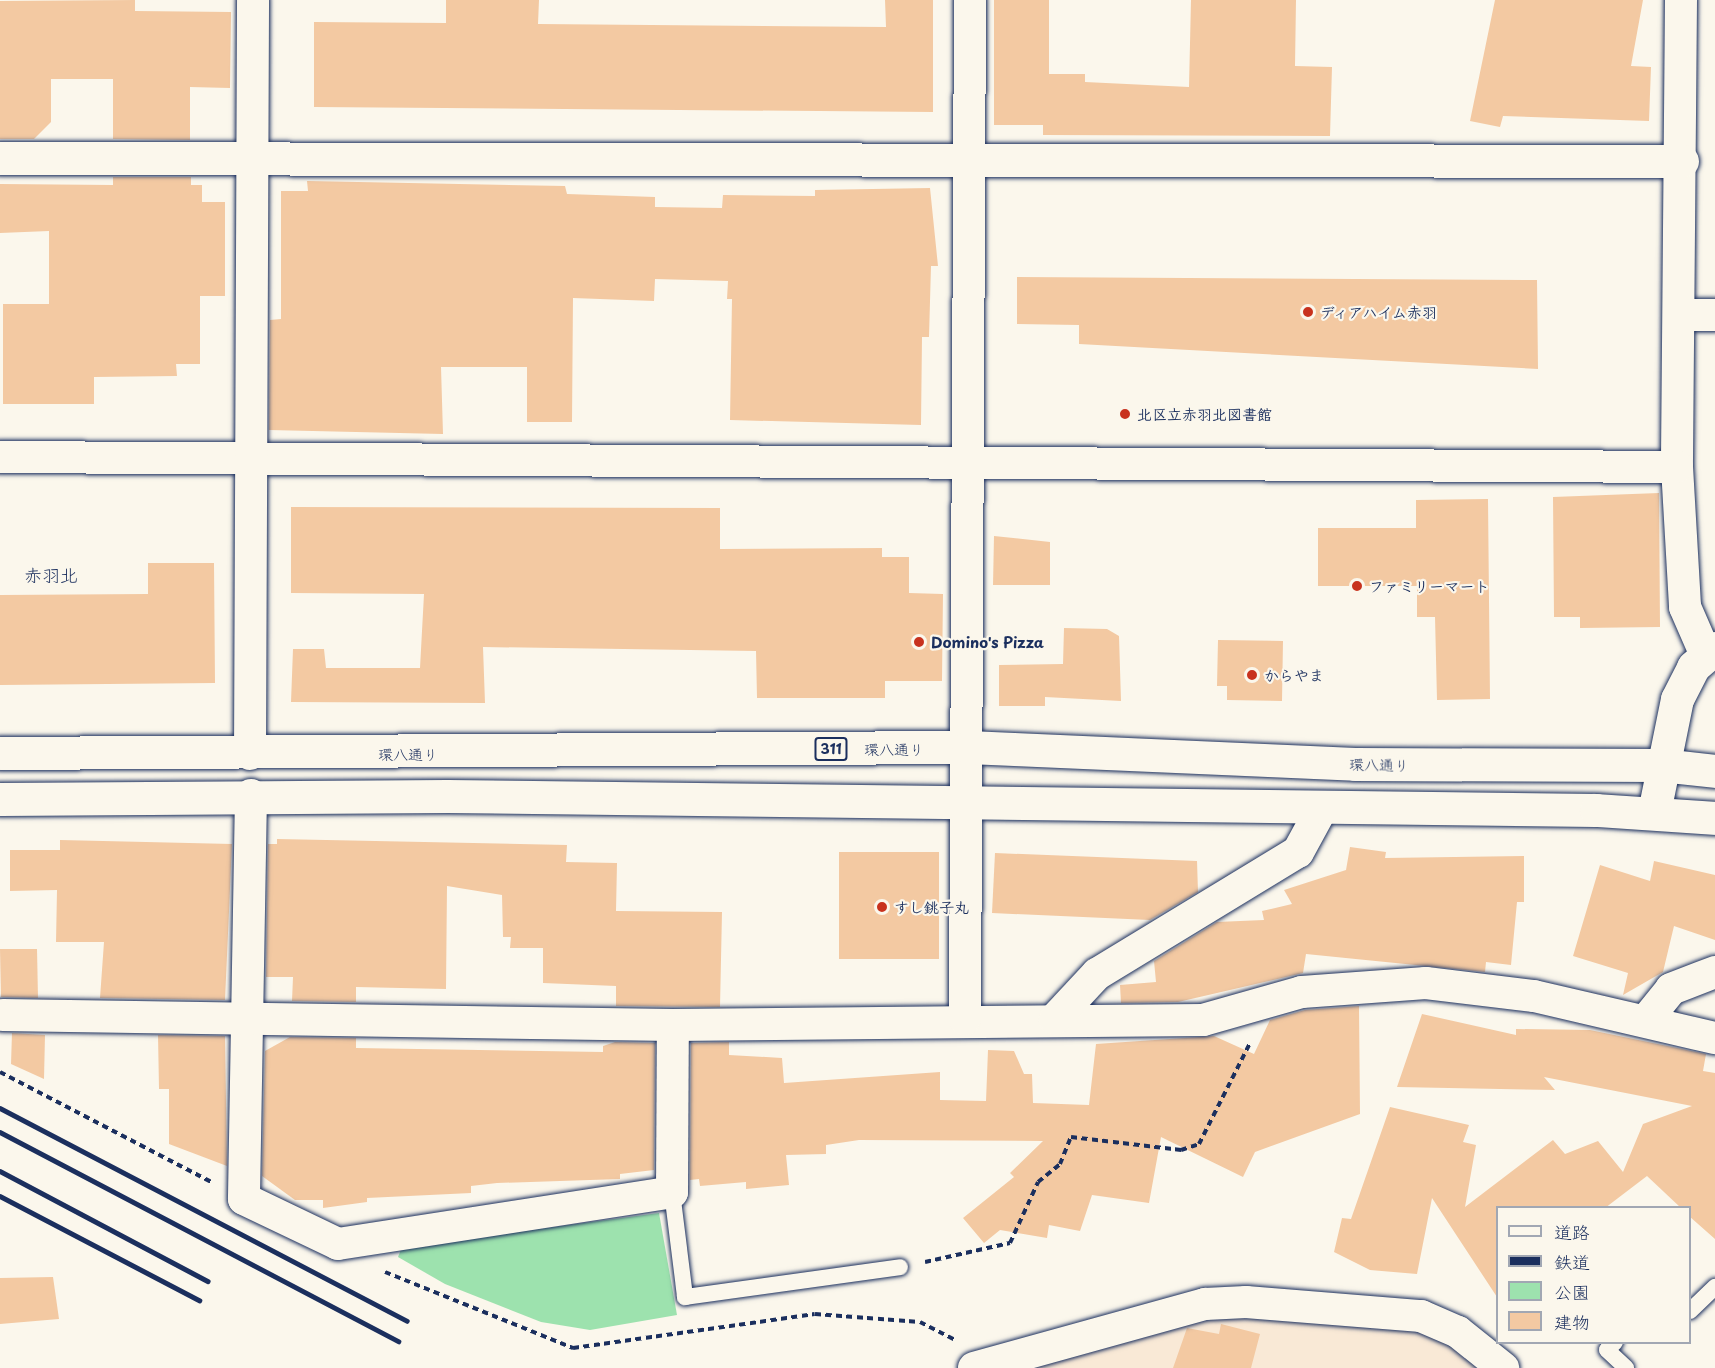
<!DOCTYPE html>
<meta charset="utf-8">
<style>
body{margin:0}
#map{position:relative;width:1715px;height:1368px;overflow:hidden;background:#fbf7ec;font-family:"Playpen Sans","Klee One",sans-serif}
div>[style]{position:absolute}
.built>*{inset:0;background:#f9e9d6}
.green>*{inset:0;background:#9de2ae}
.building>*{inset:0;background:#f3c9a2}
.path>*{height:4px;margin-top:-2px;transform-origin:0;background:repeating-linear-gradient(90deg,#1b2f5e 0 6px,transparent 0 10.5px)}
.roads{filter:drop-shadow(0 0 2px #1b2f5e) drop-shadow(0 0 2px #1b2f5e)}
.lane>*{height:16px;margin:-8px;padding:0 8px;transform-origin:8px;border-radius:8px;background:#fbf7ec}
.street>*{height:32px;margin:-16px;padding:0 16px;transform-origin:16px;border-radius:16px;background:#fbf7ec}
.secondary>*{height:33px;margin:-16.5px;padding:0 16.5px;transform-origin:16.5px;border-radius:16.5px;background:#fbf7ec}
.primary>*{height:33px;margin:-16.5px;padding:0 16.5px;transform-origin:16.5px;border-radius:16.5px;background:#fbf7ec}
.rail>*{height:4.5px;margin:-2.25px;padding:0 2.25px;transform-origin:2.25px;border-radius:2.25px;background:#1b2f5e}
.dots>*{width:16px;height:16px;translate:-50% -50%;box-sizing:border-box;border:3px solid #fbf7ec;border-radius:50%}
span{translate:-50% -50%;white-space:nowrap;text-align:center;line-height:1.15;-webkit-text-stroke:4.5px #fbf7ec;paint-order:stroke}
.shield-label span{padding:2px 4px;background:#fbf7ec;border:2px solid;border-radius:4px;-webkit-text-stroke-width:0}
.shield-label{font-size:14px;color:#1b2f5e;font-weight:700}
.poi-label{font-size:15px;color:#1b2f5e;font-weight:700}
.left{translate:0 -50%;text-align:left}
.street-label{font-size:15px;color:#1b2f5e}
.quarter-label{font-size:18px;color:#1b2f5e}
.legend{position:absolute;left:1496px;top:1206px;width:195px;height:138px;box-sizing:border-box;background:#fbf7ec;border:2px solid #a1a7b3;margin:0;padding:8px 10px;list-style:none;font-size:18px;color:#1b2f5e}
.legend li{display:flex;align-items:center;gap:12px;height:30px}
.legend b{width:30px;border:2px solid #a1a7b3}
</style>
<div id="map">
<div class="built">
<div style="clip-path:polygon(1213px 1310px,1416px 1325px,1488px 1368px,1021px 1368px)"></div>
</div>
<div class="green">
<div style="clip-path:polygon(659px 1213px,677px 1315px,590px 1330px,541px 1322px,445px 1284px,398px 1257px,402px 1247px)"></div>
</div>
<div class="building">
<div style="clip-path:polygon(135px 0,135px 11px,231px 12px,230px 88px,190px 87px,190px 140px,113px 139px,113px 79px,51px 79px,51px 122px,34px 139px,0 139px,0 1px)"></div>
<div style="clip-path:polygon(446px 0,539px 0,538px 24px,886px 27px,885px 0,933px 0,933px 112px,314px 107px,314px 22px,446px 23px)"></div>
<div style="clip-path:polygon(994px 0,1049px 0,1049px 74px,1085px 74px,1085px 82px,1189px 87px,1191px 0,1296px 0,1295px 66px,1332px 67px,1330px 136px,1043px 135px,1043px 125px,994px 125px)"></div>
<div style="clip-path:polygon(1495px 0,1643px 0,1631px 66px,1651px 67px,1649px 121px,1503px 116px,1500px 127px,1470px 121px)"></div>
<div style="clip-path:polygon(113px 177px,191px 177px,191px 185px,202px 185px,202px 202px,225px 202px,225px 296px,200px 296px,200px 364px,176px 364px,177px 376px,94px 377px,94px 404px,3px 404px,3px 304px,49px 304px,49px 231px,0 233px,0 184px,113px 185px)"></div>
<div style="clip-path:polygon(307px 181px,565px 186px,567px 194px,655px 197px,655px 207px,722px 208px,723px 195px,815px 196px,815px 190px,930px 188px,938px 266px,931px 266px,929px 337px,922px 337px,921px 425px,730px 420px,732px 299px,727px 299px,728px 281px,655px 279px,654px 301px,573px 298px,572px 422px,527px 422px,527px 367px,441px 367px,443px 434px,269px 430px,270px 320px,281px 319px,281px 191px,308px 191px)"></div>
<div style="clip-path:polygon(1017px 277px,1537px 280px,1538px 369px,1079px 344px,1079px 325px,1017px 324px)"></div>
<div style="clip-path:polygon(1659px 493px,1660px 627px,1580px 628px,1580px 617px,1554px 617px,1553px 497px)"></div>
<div style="clip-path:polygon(1488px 499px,1490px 699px,1437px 700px,1435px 617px,1417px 617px,1417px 586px,1318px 586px,1318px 528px,1416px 528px,1416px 500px)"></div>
<div style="clip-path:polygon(291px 507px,720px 508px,720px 549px,882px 548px,882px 557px,909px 557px,909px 593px,943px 594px,942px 681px,885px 681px,885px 698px,757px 698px,756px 651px,483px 647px,485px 703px,291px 702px,293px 649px,324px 649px,326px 668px,420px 668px,424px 594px,291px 593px)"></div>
<div style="clip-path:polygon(994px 536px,1050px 542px,1050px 585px,993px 585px)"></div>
<div style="clip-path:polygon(148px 563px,214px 563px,215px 683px,0 685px,0 595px,148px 594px)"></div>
<div style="clip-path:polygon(1064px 628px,1107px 629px,1119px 636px,1121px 701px,1045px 697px,1045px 706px,999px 706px,999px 665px,1063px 664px)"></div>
<div style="clip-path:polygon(1218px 640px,1283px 641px,1282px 701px,1227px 700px,1227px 686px,1217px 686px)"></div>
<div style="clip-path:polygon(277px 839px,567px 845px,566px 862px,617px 863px,616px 911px,722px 912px,720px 1007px,616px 1006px,616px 986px,543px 983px,543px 948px,510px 948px,511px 937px,503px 937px,502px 895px,447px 886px,446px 989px,356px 987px,356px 1002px,292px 1001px,293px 977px,266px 977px,268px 844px,277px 844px)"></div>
<div style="clip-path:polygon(60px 840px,232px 844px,225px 1000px,100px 998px,104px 942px,56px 942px,57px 890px,10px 891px,10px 850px,60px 850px)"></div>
<div style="clip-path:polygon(1350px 847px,1386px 852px,1385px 858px,1524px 856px,1524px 902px,1517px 902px,1511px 965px,1486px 962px,1485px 972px,1306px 954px,1303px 973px,1178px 1002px,1121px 1003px,1120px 985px,1156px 982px,1154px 961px,1217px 922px,1264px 920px,1262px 911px,1292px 904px,1284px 890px,1346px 870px)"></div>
<div style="clip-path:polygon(839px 852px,939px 852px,939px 959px,839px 959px)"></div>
<div style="clip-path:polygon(995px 853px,1197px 861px,1198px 892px,1150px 920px,992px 913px)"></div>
<div style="clip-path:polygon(1654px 861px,1715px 875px,1715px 940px,1674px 926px,1663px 972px,1623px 995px,1628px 973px,1573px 956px,1600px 865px,1650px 881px)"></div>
<div style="clip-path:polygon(0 949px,37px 949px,38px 998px,1px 997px)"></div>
<div style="clip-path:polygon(1359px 1006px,1360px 1114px,1255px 1152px,1243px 1177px,1161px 1137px,1149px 1203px,1092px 1195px,1080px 1231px,1049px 1225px,1047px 1238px,1000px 1230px,984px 1243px,963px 1218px,1014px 1177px,1010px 1173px,1043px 1141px,859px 1140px,826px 1145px,826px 1154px,786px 1155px,789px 1185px,746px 1189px,746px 1182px,700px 1186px,699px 1179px,690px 1180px,691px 1043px,729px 1042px,729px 1055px,782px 1058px,784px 1083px,940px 1072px,940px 1100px,986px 1101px,988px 1050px,1014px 1051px,1024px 1074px,1032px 1074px,1033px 1103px,1089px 1105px,1096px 1044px,1214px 1036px,1254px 1054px,1270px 1020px,1305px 1010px)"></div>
<div style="clip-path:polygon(1422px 1014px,1516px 1035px,1516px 1029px,1590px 1030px,1706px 1054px,1703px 1071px,1715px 1073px,1715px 1239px,1689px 1216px,1689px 1208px,1681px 1208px,1647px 1176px,1605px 1208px,1497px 1208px,1497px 1297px,1432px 1198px,1417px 1274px,1370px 1270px,1334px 1252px,1342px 1218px,1351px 1219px,1390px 1107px,1469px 1125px,1463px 1142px,1476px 1145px,1465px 1207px,1553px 1140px,1565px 1154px,1598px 1141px,1623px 1172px,1643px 1124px,1692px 1106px,1544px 1077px,1555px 1090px,1397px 1087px)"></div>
<div style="clip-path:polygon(12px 1033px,45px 1035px,44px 1079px,11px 1064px)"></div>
<div style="clip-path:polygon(158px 1035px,225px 1036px,227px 1166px,169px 1144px,169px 1089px,159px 1089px)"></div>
<div style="clip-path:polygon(290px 1037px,356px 1038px,356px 1048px,603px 1052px,603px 1046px,615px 1042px,655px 1043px,654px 1170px,620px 1174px,620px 1179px,497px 1183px,471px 1186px,471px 1193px,367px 1198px,367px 1202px,323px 1208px,323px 1200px,295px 1200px,262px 1176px,265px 1051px)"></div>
<div style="clip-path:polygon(53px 1277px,59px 1319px,0 1324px,0 1278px)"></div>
<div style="clip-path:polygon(1221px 1324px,1260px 1334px,1251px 1368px,1173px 1368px,1187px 1328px,1219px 1334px)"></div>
</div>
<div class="path">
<div style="left:0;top:1072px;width:238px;rotate:27.5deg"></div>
<div style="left:925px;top:1262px;width:87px;rotate:-12.6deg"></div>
<div style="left:1010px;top:1243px;width:67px;rotate:-65.3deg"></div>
<div style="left:1038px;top:1182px;width:28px;rotate:-39deg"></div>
<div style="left:1060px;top:1164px;width:29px;rotate:-68deg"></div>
<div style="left:1071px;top:1137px;width:111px;rotate:6.7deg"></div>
<div style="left:1181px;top:1150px;width:19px;rotate:-18deg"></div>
<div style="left:1199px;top:1144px;width:115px;rotate:-63.2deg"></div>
<div style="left:385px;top:1272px;width:203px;rotate:22deg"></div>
<div style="left:573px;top:1348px;width:244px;rotate:-8deg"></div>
<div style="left:815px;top:1314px;width:105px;rotate:4.4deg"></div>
<div style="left:920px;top:1322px;width:39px;rotate:27deg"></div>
</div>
<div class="roads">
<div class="lane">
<div style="left:672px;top:1192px;width:106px;rotate:82.9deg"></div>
<div style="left:685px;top:1297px;width:217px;rotate:-7.9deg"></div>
<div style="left:1690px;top:1311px;width:35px;rotate:-44deg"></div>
<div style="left:1615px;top:1342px;width:11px;rotate:135deg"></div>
<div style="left:1607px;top:1350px;width:26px;rotate:43deg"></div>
</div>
<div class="street">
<div style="left:1681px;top:0;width:467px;rotate:90.5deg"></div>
<div style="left:1677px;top:467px;width:140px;rotate:86.7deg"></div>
<div style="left:1685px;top:607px;width:50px;rotate:66.5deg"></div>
<div style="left:1682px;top:315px;width:33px"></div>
<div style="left:0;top:457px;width:1677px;rotate:0.34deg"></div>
<div style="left:250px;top:754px;width:754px;rotate:-89.77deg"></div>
<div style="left:251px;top:795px;width:404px;rotate:91deg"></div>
<div style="left:244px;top:1199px;width:104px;rotate:25.6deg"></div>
<div style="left:338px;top:1244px;width:338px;rotate:-8.8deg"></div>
<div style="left:672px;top:1192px;width:167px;rotate:-89.7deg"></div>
<div style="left:3px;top:1015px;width:670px;rotate:0.86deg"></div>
<div style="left:673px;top:1025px;width:530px;rotate:-0.54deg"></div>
<div style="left:1203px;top:1020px;width:103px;rotate:-15.8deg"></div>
<div style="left:1302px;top:992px;width:124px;rotate:-4.2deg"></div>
<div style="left:1426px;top:983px;width:109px;rotate:6.9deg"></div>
<div style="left:1534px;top:996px;width:186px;rotate:13.1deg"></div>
<div style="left:965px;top:1019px;width:1019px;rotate:-89.72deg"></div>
<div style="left:1055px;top:1019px;width:62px;rotate:-47deg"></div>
<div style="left:1097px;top:974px;width:235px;rotate:-31.3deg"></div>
<div style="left:1298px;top:852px;width:50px;rotate:-61.4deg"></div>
<div style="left:1647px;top:1019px;width:38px;rotate:-51deg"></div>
<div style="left:1671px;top:989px;width:47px;rotate:-21.1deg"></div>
<div style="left:974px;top:1368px;width:240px;rotate:-15.5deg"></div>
<div style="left:1205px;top:1304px;width:41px;rotate:-2.8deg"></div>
<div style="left:1246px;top:1302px;width:176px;rotate:4.6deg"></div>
<div style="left:1421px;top:1316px;width:40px;rotate:23.4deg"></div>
<div style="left:1458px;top:1332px;width:58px;rotate:38.7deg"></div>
</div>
<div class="secondary">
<div style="left:0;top:158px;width:1682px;rotate:0.1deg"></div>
<div style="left:1654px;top:812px;width:115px;rotate:-78.5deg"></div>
<div style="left:1677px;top:699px;width:36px;rotate:-63deg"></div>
<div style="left:1693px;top:667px;width:29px;rotate:-41deg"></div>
</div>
<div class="primary">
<div style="left:0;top:753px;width:968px;rotate:-0.36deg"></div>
<div style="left:968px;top:747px;width:387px;rotate:2.5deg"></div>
<div style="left:1355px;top:764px;width:306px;rotate:0.2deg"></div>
<div style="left:1661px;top:765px;width:54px;rotate:6.3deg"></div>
<div style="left:0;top:799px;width:447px;rotate:-0.4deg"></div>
<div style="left:447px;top:796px;width:1149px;rotate:0.7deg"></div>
<div style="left:1596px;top:810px;width:119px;rotate:3.8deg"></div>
</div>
</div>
<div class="rail">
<div style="left:0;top:1108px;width:459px;rotate:27.6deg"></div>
<div style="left:0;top:1132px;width:450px;rotate:27.7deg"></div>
<div style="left:0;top:1171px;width:235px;rotate:27.9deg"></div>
<div style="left:0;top:1196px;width:225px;rotate:27.6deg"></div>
</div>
<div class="dots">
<div style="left:1308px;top:312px;background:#c8321e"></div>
<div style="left:1125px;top:414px;background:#c8321e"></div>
<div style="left:1357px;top:586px;background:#c8321e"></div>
<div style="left:919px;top:642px;background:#c8321e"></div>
<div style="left:1252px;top:675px;background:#c8321e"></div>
<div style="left:882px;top:907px;background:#c8321e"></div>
</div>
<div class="shield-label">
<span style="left:831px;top:749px">311</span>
</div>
<div class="poi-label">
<span class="left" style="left:1320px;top:312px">ディアハイム赤羽</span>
<span class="left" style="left:1137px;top:414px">北区立赤羽北図書館</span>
<span class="left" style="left:1369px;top:586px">ファミリーマート</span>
<span class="left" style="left:931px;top:642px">Domino's Pizza</span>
<span class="left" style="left:1264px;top:675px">からやま</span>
<span class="left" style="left:894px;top:907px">すし銚子丸</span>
</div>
<div class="street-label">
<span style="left:894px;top:749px">環八通り</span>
<span style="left:408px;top:754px">環八通り</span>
<span style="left:1379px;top:764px;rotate:1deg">環八通り</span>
</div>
<div class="quarter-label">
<span style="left:51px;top:575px">赤羽北</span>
</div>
<ul class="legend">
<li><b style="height:8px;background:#fbf7ec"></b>道路</li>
<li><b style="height:8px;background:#1b2f5e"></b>鉄道</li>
<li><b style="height:16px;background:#9de2ae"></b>公園</li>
<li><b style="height:16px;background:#f3c9a2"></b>建物</li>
</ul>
</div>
